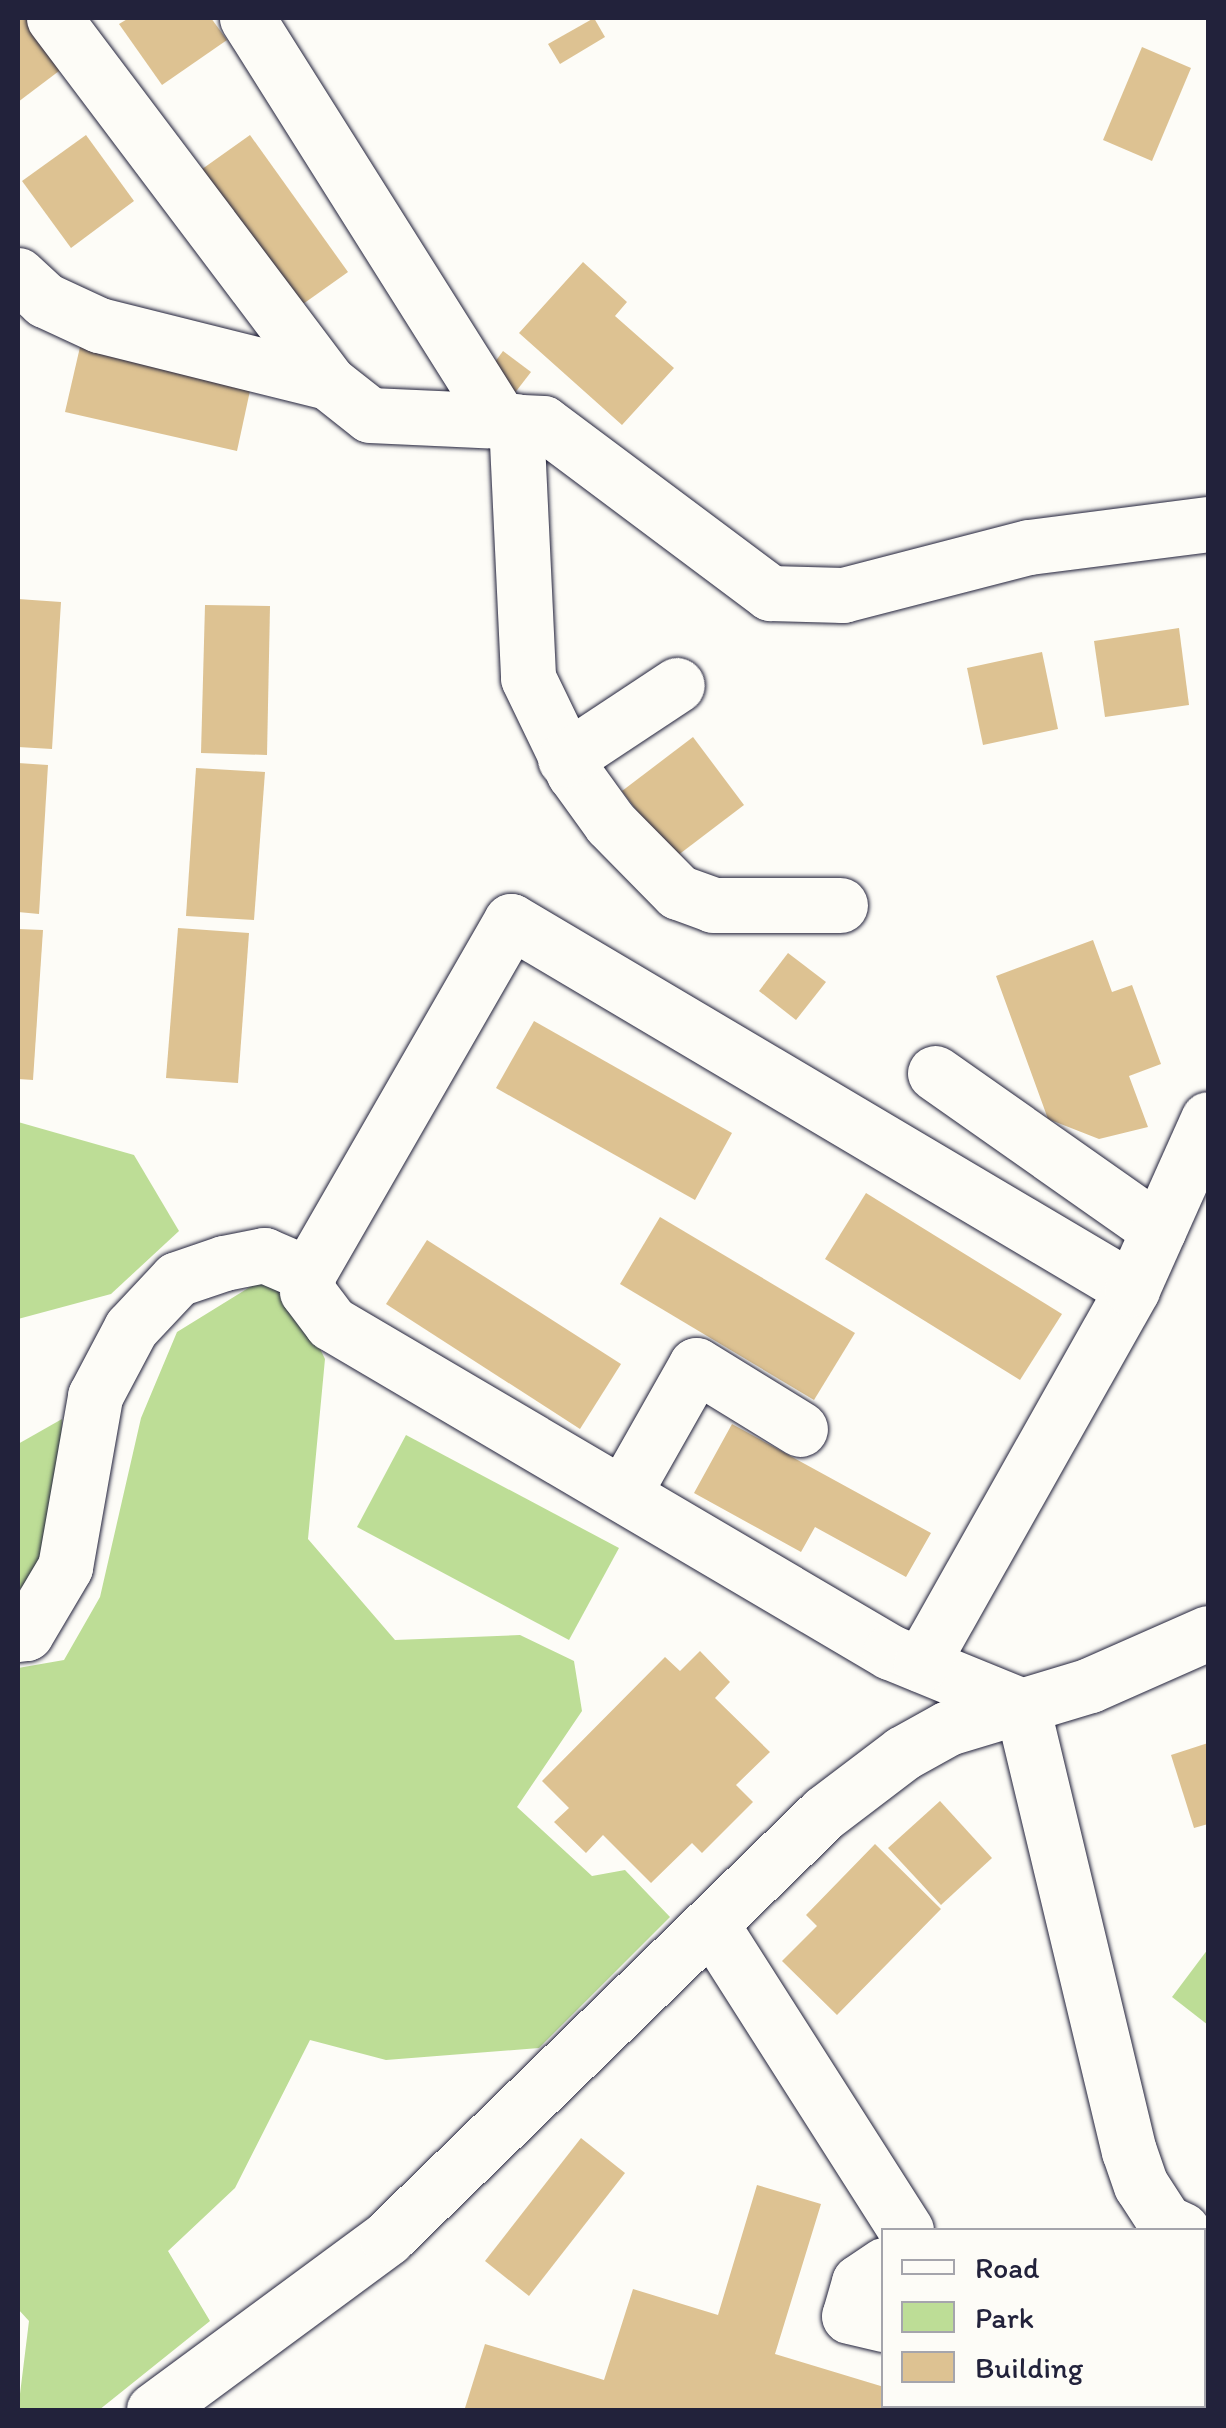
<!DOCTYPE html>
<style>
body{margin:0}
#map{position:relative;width:1226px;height:2428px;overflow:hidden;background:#fdfcf7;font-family:Itim,sans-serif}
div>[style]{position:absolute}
.green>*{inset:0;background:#bddd96}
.building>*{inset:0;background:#ddc292}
.roads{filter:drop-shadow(0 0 2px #22223b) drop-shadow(0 0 2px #22223b)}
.minor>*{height:55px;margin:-27.5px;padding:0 27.5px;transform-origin:27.5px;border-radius:27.5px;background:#fdfcf7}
span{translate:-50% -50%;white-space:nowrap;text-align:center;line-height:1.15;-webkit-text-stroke:9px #fdfcf7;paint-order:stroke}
.frame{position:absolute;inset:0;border:20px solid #22223b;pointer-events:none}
.legend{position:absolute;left:881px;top:2228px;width:325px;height:180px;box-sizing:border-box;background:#fdfcf7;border:2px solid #a5a5ac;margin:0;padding:12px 18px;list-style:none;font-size:30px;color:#22223b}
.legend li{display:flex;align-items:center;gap:20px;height:50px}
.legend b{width:50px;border:2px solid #a5a5ac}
</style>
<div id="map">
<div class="green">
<div style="clip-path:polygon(18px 1122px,134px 1155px,179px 1231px,111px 1294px,18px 1319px)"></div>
<div style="clip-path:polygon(266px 1277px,288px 1283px,325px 1359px,308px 1539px,395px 1640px,520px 1635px,574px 1661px,582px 1711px,517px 1807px,592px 1876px,625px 1870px,670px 1917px,539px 2048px,386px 2060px,310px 2040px,235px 2188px,168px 2251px,210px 2321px,99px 2410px,18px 2410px,29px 2321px,18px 2309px,18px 1668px,64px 1660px,100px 1597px,141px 1418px,177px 1332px)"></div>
<div style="clip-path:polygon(62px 1419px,57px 1550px,18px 1591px,18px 1444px)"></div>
<div style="clip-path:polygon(406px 1435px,619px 1548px,569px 1640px,357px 1527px)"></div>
<div style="clip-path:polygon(1208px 1949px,1208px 2025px,1172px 1997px)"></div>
</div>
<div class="building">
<div style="clip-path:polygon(18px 18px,32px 18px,67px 65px,18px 102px)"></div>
<div style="clip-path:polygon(129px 18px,211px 18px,227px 40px,162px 85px,119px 24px)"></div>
<div style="clip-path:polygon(594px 18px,605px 37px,560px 64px,548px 44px)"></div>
<div style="clip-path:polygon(1142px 47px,1191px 68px,1152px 161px,1103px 140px)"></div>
<div style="clip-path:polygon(86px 135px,134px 201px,71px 248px,22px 181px)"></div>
<div style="clip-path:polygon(250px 135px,348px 272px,296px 309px,198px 172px)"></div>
<div style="clip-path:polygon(583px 262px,627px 302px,615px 316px,674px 368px,622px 425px,519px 333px)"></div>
<div style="clip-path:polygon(80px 347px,251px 386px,237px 451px,65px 412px)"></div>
<div style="clip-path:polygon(503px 351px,531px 372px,514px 394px,487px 373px)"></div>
<div style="clip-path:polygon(18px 599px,61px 602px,52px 749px,18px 747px)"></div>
<div style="clip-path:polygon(205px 605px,270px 606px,267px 755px,201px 753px)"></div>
<div style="clip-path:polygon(1179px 628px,1189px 705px,1105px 717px,1094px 641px)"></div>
<div style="clip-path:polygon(1042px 652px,1058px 729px,983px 745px,967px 668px)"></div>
<div style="clip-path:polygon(693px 737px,744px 805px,673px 859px,622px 791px)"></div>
<div style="clip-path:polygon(18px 763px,48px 765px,39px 914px,18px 912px)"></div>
<div style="clip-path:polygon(196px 768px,265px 772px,254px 920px,186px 916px)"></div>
<div style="clip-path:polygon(178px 928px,249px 933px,238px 1083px,166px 1078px)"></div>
<div style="clip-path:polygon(18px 929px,43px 930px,33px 1080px,18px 1079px)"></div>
<div style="clip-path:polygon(1093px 940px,1112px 992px,1132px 985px,1161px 1064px,1129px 1076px,1148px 1127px,1099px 1139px,1048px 1119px,996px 976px)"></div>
<div style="clip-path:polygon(788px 953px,826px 982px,796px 1020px,759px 991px)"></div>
<div style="clip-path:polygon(534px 1021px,732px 1133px,695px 1200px,496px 1088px)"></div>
<div style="clip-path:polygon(866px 1193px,1062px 1314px,1020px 1380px,825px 1259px)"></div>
<div style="clip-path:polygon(660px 1217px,855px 1333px,814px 1400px,620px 1284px)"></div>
<div style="clip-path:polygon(427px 1240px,621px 1364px,580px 1429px,386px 1304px)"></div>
<div style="clip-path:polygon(732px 1424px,931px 1533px,906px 1577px,815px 1527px,801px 1552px,694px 1493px)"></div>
<div style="clip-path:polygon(700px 1651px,730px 1682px,715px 1698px,770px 1752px,736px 1785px,753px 1802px,702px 1853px,692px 1843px,651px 1883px,603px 1835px,586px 1853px,554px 1822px,569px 1808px,542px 1781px,665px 1657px,680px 1671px)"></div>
<div style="clip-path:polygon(1208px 1743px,1208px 1824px,1194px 1828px,1171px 1755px)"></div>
<div style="clip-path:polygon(940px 1801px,992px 1858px,941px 1905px,888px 1848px)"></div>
<div style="clip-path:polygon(875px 1844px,941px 1909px,837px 2015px,782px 1961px,817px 1926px,806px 1915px)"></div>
<div style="clip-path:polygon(581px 2138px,625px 2173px,529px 2296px,485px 2261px)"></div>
<div style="clip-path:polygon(757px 2185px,821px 2204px,775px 2354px,884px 2387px,884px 2406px,908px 2406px,906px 2410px,465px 2408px,485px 2344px,604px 2380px,633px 2289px,718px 2315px)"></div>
<div style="clip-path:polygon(1204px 2352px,1208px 2410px,1183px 2410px,1204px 2406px)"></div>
</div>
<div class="roads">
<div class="minor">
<div style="left:54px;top:18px;width:456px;rotate:53deg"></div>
<div style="left:247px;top:18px;width:476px;rotate:57.8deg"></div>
<div style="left:18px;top:275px;width:37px;rotate:43deg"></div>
<div style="left:45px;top:300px;width:60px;rotate:24.8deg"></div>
<div style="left:99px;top:325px;width:236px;rotate:14deg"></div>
<div style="left:328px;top:382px;width:53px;rotate:38.2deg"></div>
<div style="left:370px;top:415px;width:173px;rotate:2.6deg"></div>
<div style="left:543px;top:423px;width:284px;rotate:36.8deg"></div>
<div style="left:770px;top:593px;width:73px;rotate:1.6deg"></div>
<div style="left:843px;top:595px;width:192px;rotate:-14.5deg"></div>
<div style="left:1029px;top:547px;width:180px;rotate:-7.3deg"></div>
<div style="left:516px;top:421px;width:257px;rotate:87.3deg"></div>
<div style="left:528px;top:678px;width:106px;rotate:64.2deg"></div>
<div style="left:574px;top:773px;width:62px;rotate:54.2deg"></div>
<div style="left:610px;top:823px;width:97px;rotate:45.4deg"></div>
<div style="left:678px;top:892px;width:37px;rotate:20deg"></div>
<div style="left:713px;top:905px;width:127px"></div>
<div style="left:565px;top:759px;width:134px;rotate:-33.5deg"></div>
<div style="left:935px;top:1073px;width:273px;rotate:35.1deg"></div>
<div style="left:1132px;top:1289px;width:722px;rotate:-149.35deg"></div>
<div style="left:511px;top:921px;width:407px;rotate:119.9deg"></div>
<div style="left:308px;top:1274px;width:17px;rotate:93deg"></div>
<div style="left:307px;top:1291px;width:40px;rotate:53deg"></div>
<div style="left:331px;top:1323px;width:649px;rotate:30.48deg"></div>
<div style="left:890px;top:1652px;width:143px;rotate:22.2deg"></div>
<div style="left:1022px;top:1706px;width:458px;rotate:76.5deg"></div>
<div style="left:1129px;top:2151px;width:36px;rotate:71deg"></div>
<div style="left:1141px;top:2185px;width:44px;rotate:57deg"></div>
<div style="left:1165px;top:2222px;width:19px;rotate:25deg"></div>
<div style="left:623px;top:1494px;width:148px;rotate:-60.5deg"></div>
<div style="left:696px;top:1365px;width:122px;rotate:31.6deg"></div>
<div style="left:18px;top:1634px;width:8px;rotate:-7deg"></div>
<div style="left:26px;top:1633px;width:77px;rotate:-59.4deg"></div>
<div style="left:65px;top:1567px;width:174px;rotate:-80deg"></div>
<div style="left:95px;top:1396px;width:77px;rotate:-62.1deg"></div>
<div style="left:131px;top:1328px;width:67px;rotate:-46.8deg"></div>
<div style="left:177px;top:1279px;width:50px;rotate:-18.8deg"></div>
<div style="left:224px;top:1263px;width:41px;rotate:-11.3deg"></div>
<div style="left:264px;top:1255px;width:48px;rotate:23.4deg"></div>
<div style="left:921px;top:1664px;width:430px;rotate:-60.6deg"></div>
<div style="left:1132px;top:1289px;width:186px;rotate:-65.9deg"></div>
<div style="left:711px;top:1924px;width:363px;rotate:57.5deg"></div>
<div style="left:884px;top:2265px;width:30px;rotate:146deg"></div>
<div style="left:859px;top:2282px;width:35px;rotate:106deg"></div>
<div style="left:849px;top:2316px;width:36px;rotate:13deg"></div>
<div style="left:1204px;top:2274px;width:6px;rotate:-51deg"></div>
<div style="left:154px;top:2410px;width:290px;rotate:-36.4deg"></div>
<div style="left:387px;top:2238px;width:610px;rotate:-44.2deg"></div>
<div style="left:824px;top:1813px;width:99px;rotate:-37.2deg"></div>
<div style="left:903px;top:1753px;width:51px;rotate:-29.1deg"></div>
<div style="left:948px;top:1728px;width:148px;rotate:-16.8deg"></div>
<div style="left:1090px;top:1685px;width:129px;rotate:-23.8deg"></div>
<div style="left:994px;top:2410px;width:4px;rotate:-90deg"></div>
<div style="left:1077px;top:2410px;width:6px;rotate:-39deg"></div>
</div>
</div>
<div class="frame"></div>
<ul class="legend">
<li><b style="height:12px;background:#fdfcf7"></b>Road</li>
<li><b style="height:28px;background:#bddd96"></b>Park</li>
<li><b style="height:28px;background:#ddc292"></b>Building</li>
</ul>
</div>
